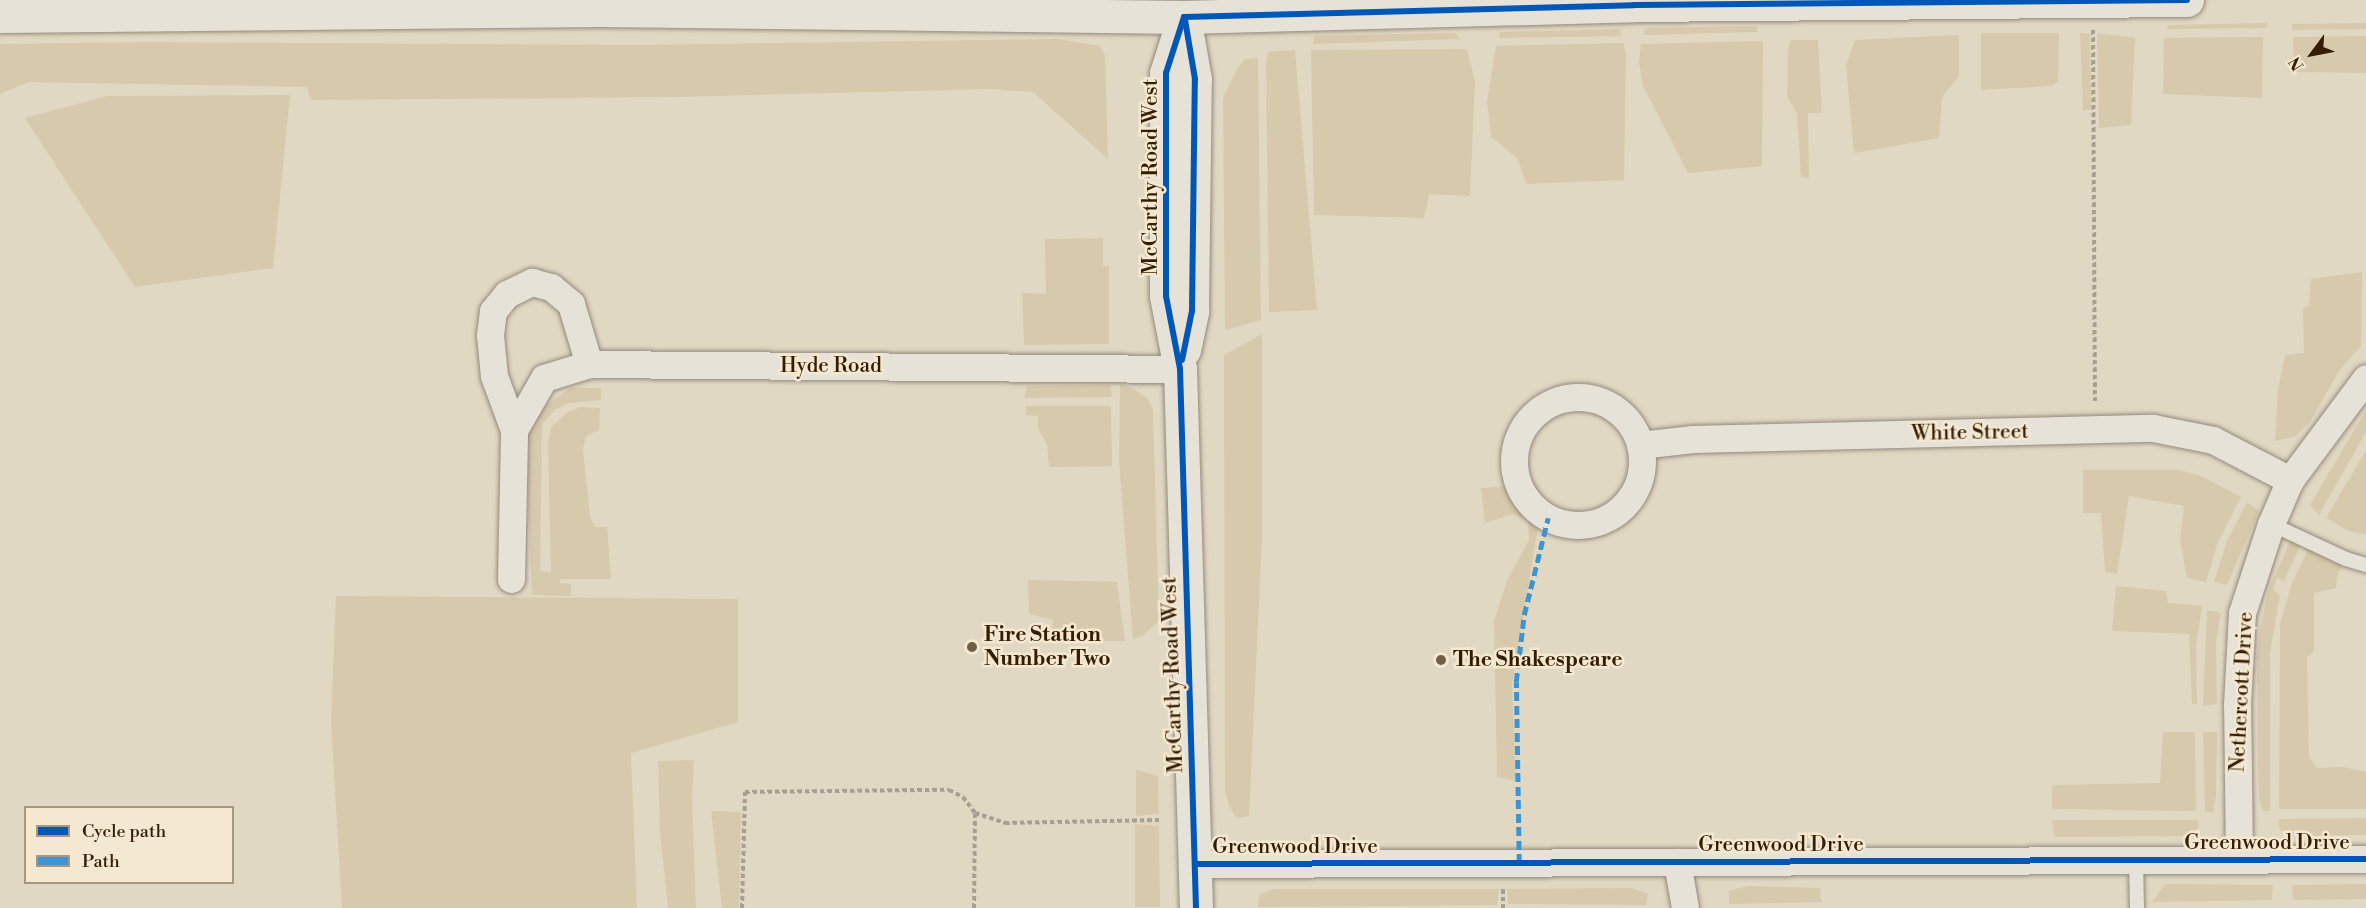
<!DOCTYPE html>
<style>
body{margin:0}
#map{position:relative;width:2366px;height:908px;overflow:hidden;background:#e1d8c3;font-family:"Libre Bodoni",serif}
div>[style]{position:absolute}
.green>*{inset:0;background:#d7c9ab}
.path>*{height:4px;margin-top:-2px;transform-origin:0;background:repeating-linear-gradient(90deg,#a69f94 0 4.5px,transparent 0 7.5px)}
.roads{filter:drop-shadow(0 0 2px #938a7c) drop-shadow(0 0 2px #938a7c)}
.lane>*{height:14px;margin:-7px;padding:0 7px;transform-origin:7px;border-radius:7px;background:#e7e2d8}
.street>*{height:27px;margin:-13.5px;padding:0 13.5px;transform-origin:13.5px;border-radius:13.5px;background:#e7e2d8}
.street>.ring{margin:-13.5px;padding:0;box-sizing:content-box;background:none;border:27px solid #e7e2d8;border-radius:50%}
.secondary>*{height:33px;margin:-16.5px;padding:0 16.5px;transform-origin:16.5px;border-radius:16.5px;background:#e7e2d8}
.quiet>*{height:4.5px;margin-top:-2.25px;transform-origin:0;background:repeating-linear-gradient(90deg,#3e94d1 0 9px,transparent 0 13.5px)}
.cycleway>*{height:6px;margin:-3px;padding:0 3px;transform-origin:3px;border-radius:3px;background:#0057b8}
.dots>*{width:16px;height:16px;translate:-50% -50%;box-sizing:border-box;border:3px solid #f4e8d0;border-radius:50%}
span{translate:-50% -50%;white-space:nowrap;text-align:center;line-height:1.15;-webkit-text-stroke:5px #f4e8d0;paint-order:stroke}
.street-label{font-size:21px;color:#351d05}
.poi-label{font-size:21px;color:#351d05;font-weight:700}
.left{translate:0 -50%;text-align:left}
.legend{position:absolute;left:24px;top:806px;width:210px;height:78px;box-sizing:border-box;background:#f4e8d0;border:2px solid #a8977f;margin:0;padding:8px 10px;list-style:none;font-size:18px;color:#351d05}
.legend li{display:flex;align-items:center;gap:12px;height:30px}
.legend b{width:30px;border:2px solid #a8977f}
.north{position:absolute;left:2282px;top:24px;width:60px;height:60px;-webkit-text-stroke:4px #f4e8d0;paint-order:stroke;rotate:238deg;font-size:16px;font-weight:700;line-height:24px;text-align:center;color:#351d05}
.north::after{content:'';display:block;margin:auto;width:21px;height:27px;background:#351d05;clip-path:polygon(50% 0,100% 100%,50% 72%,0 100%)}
</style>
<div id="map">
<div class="green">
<div style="clip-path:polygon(2268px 23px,2267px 28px,2166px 29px,2169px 25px)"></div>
<div style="clip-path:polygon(2366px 23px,2366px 29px,2292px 30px,2292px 24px)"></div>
<div style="clip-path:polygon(1756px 26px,1758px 32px,1643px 35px,1645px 28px)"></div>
<div style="clip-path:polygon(1620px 29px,1621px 36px,1499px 38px,1500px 32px)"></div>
<div style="clip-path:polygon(1456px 33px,1459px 39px,1313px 44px,1314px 36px)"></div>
<div style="clip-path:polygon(2059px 33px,2058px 82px,2050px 86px,1981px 90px,1981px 33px)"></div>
<div style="clip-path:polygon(2080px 33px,2090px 34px,2091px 109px,2083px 111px)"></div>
<div style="clip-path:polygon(2097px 33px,2135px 38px,2131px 125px,2099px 128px)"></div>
<div style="clip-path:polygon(1959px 35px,1959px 76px,1942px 97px,1939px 138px,1854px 153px,1846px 65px,1855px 40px)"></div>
<div style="clip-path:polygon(2366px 36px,2366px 73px,2294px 72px,2293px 37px)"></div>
<div style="clip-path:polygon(2263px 37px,2262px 98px,2163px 94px,2164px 38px)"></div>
<div style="clip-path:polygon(1058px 39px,1100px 46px,1105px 56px,1108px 159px,1033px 92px,990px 89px,677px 97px,311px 100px,307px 87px,29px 82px,0 94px,0 44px,148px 42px,638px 45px)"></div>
<div style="clip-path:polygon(1791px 40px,1818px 40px,1822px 113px,1808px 113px,1809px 178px,1801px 177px,1797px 114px,1787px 96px,1788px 49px)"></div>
<div style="clip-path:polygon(1763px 41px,1762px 166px,1688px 173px,1643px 86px,1639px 62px,1641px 44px)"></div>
<div style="clip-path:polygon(1623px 43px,1626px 53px,1624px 180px,1526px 184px,1518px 159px,1491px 137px,1487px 102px,1496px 46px)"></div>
<div style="clip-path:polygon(1467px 49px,1475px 82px,1470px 196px,1429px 194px,1424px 218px,1314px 215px,1311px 50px)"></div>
<div style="clip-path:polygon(1295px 50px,1317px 310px,1269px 312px,1266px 62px,1268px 52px)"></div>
<div style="clip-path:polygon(1258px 58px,1261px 320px,1225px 330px,1223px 98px,1237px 69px,1245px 59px)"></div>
<div style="clip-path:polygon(290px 95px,273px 268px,135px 287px,25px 118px,107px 96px)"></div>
<div style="clip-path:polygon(1103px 238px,1103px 266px,1109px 266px,1109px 344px,1024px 345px,1022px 293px,1046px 294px,1045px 239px)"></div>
<div style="clip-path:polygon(2362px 272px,2361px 346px,2339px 371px,2310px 422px,2296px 436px,2275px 441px,2278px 390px,2285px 355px,2304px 353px,2303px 308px,2309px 306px,2311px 279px)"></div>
<div style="clip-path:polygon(1262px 334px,1262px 539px,1249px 816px,1237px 818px,1229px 806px,1225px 791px,1224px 355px)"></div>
<div style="clip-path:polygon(1120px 384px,1134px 389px,1148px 399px,1153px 410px,1159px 621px,1141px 637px,1133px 639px,1119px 461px)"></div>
<div style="clip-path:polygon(1110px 385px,1112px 397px,1024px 398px,1027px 386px)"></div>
<div style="clip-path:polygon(570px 388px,601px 388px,601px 400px,568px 403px,555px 410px,542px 424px,540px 571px,551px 572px,548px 444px,551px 427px,568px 412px,581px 407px,600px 408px,599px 430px,586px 436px,583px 449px,590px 517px,595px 527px,607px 527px,611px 579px,560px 579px,560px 583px,571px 584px,571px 596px,532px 595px,527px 478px,528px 433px,536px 413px)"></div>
<div style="clip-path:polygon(1026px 406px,1111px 406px,1112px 466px,1049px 467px,1047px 445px,1038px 428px,1038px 416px,1026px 415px)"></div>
<div style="clip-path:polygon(2366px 410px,2366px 432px,2319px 515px,2310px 505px)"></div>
<div style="clip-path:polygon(2366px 450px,2366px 535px,2349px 531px,2326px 518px)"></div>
<div style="clip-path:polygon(2083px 470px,2178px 470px,2199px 475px,2241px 497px,2217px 545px,2206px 582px,2187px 578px,2180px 540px,2184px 506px,2129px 496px,2117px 574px,2105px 572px,2101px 513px,2083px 513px)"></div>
<div style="clip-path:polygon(1509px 486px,1521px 504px,1539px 521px,1512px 684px,1516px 781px,1497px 777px,1494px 621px,1507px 581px,1529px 540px,1528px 521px,1513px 514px,1485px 523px,1481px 488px)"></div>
<div style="clip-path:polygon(2247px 502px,2259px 511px,2227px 585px,2214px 582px,2227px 541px)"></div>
<div style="clip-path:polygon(2293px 535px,2303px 540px,2284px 581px,2277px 577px,2273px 589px,2280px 595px,2270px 652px,2270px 811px,2263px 811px,2259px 800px,2258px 772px,2257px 658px,2259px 634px,2269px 588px)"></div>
<div style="clip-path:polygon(2311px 543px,2340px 558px,2342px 567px,2338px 573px,2336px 588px,2314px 593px,2314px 652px,2307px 657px,2309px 757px,2317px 768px,2344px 767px,2366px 772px,2366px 809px,2279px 809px,2280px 624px,2292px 583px)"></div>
<div style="clip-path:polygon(1028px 580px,1117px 582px,1125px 641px,1052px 641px,1053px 620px,1029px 614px)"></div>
<div style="clip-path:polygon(2116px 586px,2166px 591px,2168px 603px,2202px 606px,2196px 646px,2197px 704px,2192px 704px,2189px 634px,2112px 631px)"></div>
<div style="clip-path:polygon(336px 596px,738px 599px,738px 722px,631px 753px,637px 908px,342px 908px,331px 722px)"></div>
<div style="clip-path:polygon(2207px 610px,2221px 613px,2216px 641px,2217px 704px,2203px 706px)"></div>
<div style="clip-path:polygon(2163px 732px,2195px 732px,2196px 811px,2052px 809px,2052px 785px,2160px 783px)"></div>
<div style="clip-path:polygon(2203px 732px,2217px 732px,2216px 796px,2213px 812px,2205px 812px)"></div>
<div style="clip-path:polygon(694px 760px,692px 799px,696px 908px,668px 908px,660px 833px,658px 761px)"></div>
<div style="clip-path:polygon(1136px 770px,1158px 776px,1159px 814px,1136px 816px)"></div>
<div style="clip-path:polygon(711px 811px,741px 812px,739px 908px,722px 908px)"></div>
<div style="clip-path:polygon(2366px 818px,2366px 835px,2295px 836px,2281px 831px,2279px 827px,2279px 819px)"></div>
<div style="clip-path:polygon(2052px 820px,2198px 820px,2199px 828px,2182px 836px,2054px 837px)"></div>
<div style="clip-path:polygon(1135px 824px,1159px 826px,1160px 907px,1135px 907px)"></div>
<div style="clip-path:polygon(2165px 884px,2273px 885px,2272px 900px,2152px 902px)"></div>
<div style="clip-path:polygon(2366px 884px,2366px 899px,2293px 900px,2292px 885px)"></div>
<div style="clip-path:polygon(1747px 886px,1820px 888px,1821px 902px,1729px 904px,1729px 891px)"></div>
<div style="clip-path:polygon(1631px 888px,1648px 894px,1646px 905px,1508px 904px,1507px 889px)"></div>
<div style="clip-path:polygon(1273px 889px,1499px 889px,1497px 905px,1258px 907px,1259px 895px)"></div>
</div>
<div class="path">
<div style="left:2093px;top:30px;width:371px;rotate:89.7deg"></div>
<div style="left:1503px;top:889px;width:19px;rotate:90deg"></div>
<div style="left:742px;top:908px;width:116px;rotate:-88.5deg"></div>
<div style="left:745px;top:792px;width:204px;rotate:-0.6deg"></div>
<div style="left:949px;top:790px;width:16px;rotate:27deg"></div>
<div style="left:963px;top:797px;width:20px;rotate:53deg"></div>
<div style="left:974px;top:908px;width:95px;rotate:-89.4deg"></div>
<div style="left:975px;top:813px;width:32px;rotate:18deg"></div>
<div style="left:1005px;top:823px;width:156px;rotate:-1.1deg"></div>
</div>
<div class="roads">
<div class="lane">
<div style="left:2271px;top:524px;width:83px;rotate:25deg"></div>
<div style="left:2346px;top:559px;width:21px;rotate:17deg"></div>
<div style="left:2136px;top:860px;width:48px;rotate:88.8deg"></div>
</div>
<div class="street">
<div class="ring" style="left:1514px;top:397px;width:101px;height:101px"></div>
<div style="left:514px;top:430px;width:60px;rotate:-60deg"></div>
<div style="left:544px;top:378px;width:47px;rotate:-17.3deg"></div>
<div style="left:589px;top:364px;width:591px;rotate:0.48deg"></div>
<div style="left:1640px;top:445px;width:53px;rotate:-6.5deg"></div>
<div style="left:1693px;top:439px;width:460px;rotate:-1.4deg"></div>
<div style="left:2153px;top:428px;width:61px;rotate:11.3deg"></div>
<div style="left:2213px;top:440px;width:87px;rotate:27.5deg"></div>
<div style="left:511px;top:579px;width:149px;rotate:-88.8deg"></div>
<div style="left:514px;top:430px;width:58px;rotate:-110.3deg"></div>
<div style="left:494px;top:376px;width:41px;rotate:-95.6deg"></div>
<div style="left:490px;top:335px;width:24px;rotate:-83deg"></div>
<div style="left:493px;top:311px;width:22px;rotate:-51deg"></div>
<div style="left:507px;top:294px;width:28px;rotate:-26deg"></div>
<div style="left:532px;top:282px;width:20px;rotate:15deg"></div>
<div style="left:551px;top:287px;width:26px;rotate:40deg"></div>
<div style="left:571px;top:304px;width:63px;rotate:73.3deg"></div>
<div style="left:2239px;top:859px;width:154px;rotate:-90.7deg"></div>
<div style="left:2237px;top:705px;width:92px;rotate:-86.9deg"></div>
<div style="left:2242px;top:613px;width:94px;rotate:-72deg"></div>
<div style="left:2271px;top:524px;width:48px;rotate:-66.6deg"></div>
<div style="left:2290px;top:480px;width:127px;rotate:-53.3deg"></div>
<div style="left:1677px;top:862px;width:47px;rotate:80.1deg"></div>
<div style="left:1196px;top:864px;width:1170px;rotate:-0.24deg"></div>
</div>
<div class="secondary">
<div style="left:0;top:16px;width:601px;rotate:-0.57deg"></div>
<div style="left:601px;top:10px;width:583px;rotate:0.69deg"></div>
<div style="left:1184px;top:17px;width:450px;rotate:-1.5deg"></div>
<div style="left:1634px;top:5px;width:553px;rotate:-0.52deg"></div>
<div style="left:1184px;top:17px;width:59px;rotate:107.8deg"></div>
<div style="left:1166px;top:73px;width:223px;rotate:90deg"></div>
<div style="left:1166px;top:296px;width:74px;rotate:79.1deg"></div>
<div style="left:1180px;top:369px;width:539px;rotate:88.3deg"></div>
<div style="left:1184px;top:350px;width:40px;rotate:-78deg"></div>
<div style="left:1192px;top:311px;width:232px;rotate:-89.3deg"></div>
<div style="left:1195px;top:79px;width:57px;rotate:-100.1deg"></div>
</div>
</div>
<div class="quiet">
<div style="left:1519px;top:863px;width:181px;rotate:-90.9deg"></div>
<div style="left:1516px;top:682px;width:67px;rotate:-83.2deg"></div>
<div style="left:1524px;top:615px;width:100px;rotate:-76.1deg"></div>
</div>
<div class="cycleway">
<div style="left:1184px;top:17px;width:450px;rotate:-1.5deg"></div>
<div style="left:1634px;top:5px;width:553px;rotate:-0.52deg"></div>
<div style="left:1184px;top:17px;width:59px;rotate:107.8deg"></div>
<div style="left:1166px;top:73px;width:223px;rotate:90deg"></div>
<div style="left:1166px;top:296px;width:74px;rotate:79.1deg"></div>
<div style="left:1180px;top:369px;width:539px;rotate:88.3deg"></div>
<div style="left:1182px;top:360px;width:50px;rotate:-78.5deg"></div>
<div style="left:1192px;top:311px;width:232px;rotate:-89.3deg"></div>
<div style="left:1195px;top:79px;width:60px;rotate:-99.6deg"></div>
<div style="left:1196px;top:864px;width:1170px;rotate:-0.24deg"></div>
</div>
<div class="dots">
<div style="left:972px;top:647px;background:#715e48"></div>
<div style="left:1441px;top:660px;background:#715e48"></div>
</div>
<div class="street-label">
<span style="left:1151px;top:177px;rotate:-90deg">McCarthy Road West</span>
<span style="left:831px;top:366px">Hyde Road</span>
<span style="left:1970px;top:433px;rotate:-1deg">White Street</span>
<span style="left:1173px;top:675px;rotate:-92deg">McCarthy Road West</span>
<span style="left:2242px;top:692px;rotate:-87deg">Nethercott Drive</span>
<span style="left:2267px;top:843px">Greenwood Drive</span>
<span style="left:1781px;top:845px">Greenwood Drive</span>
<span style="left:1295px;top:847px">Greenwood Drive</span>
</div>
<div class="poi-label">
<span class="left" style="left:984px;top:647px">Fire Station<br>Number Two</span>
<span class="left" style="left:1453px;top:660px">The Shakespeare</span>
</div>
<ul class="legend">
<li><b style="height:8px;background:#0057b8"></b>Cycle path</li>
<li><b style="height:8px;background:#3e94d1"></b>Path</li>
</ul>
<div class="north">N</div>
</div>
